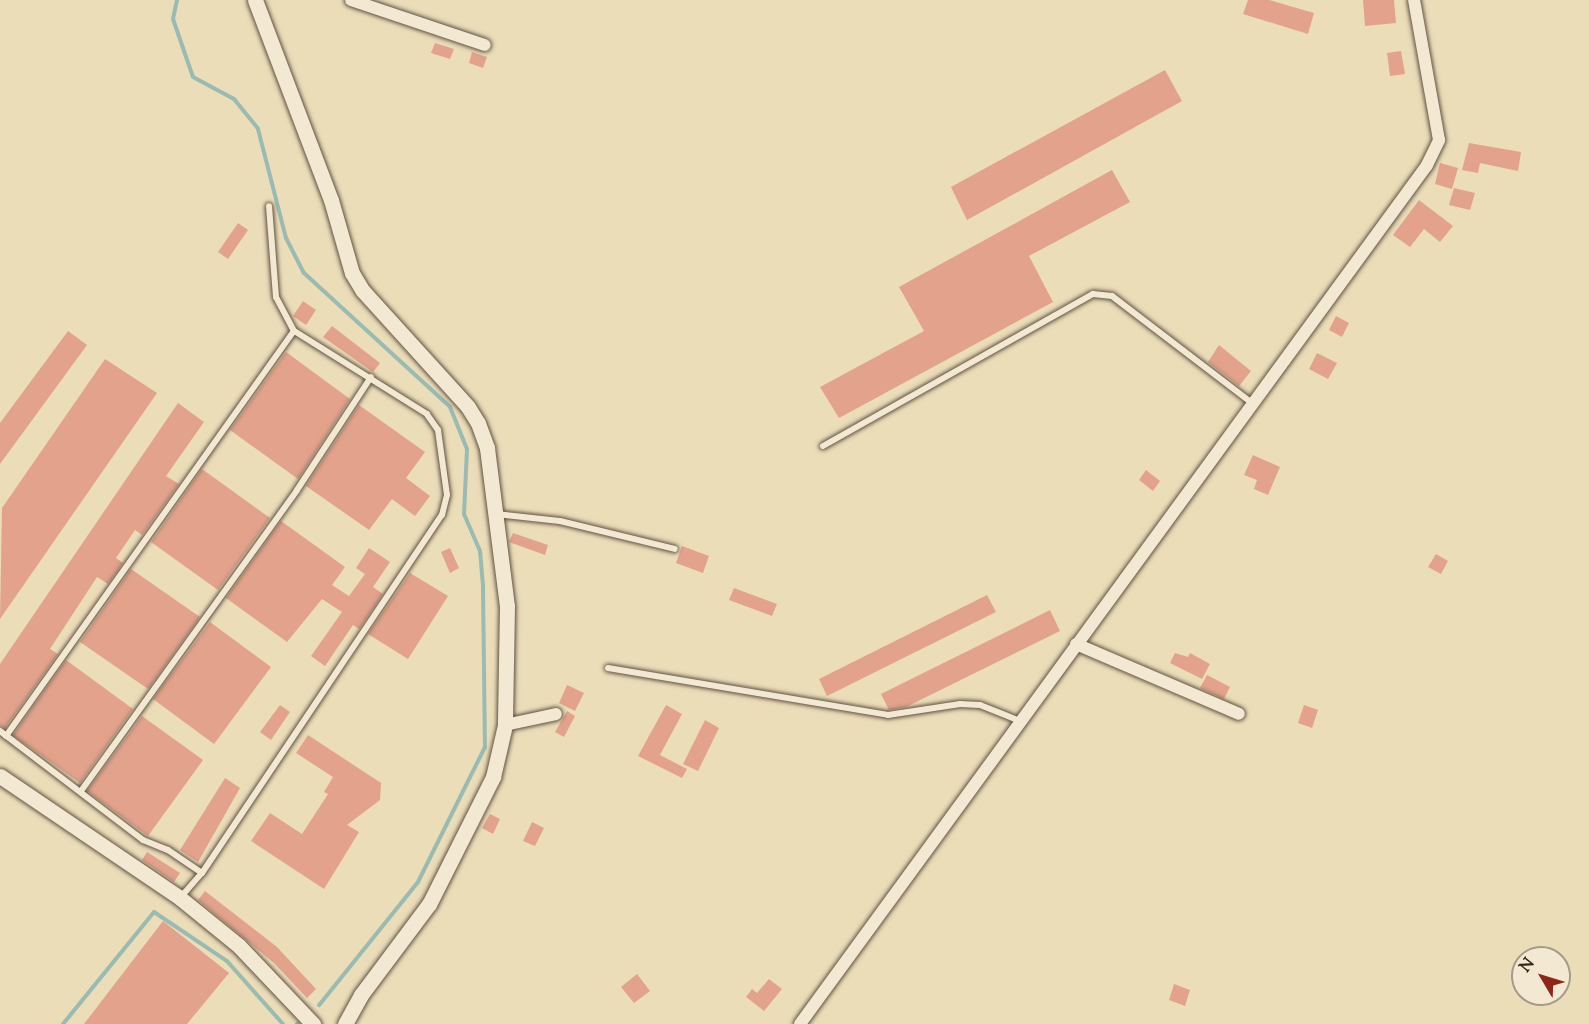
<!DOCTYPE html>
<style>
body{margin:0}
#map{position:relative;width:1589px;height:1024px;overflow:hidden;background:#ecddb9;font-family:"Sorts Mill Goudy",serif}
div>[style]{position:absolute}
.stream>*{height:4px;margin:-2px;padding:0 2px;transform-origin:2px;border-radius:2px;background:#99bbb1}
.building>*{inset:0;background:#e2a28c}
.roads{filter:drop-shadow(0 0 2px #605343) drop-shadow(0 0 2px #605343)}
.service>*{height:6px;margin:-3px;padding:0 3px;transform-origin:3px;border-radius:3px;background:#f3e9d2}
.minor>*{height:12px;margin:-6px;padding:0 6px;transform-origin:6px;border-radius:6px;background:#f3e9d2}
.tertiary>*{height:15px;margin:-7.5px;padding:0 7.5px;transform-origin:7.5px;border-radius:7.5px;background:#f3e9d2}
span{translate:-50% -50%;white-space:nowrap;text-align:center;line-height:1.15;-webkit-text-stroke:5px #f3e9d2;paint-order:stroke}
.north{position:absolute;left:1511px;top:946px;width:60px;height:60px;box-sizing:border-box;background:#f3e9d2;border:2px solid #a59b89;border-radius:50%;rotate:308deg;font-size:16px;font-weight:700;line-height:24px;text-align:center;color:#31251c}
.north::after{content:'';display:block;margin:auto;width:21px;height:27px;background:#8f2418;clip-path:polygon(50% 0,100% 100%,50% 72%,0 100%)}
</style>
<div id="map">
<div class="stream">
<div style="left:177px;top:0;width:19px;rotate:102deg"></div>
<div style="left:173px;top:19px;width:61px;rotate:71deg"></div>
<div style="left:193px;top:77px;width:47px;rotate:28.2deg"></div>
<div style="left:234px;top:99px;width:38px;rotate:51deg"></div>
<div style="left:258px;top:129px;width:113px;rotate:75.6deg"></div>
<div style="left:286px;top:238px;width:39px;rotate:63deg"></div>
<div style="left:304px;top:273px;width:198px;rotate:42.5deg"></div>
<div style="left:450px;top:407px;width:45px;rotate:68deg"></div>
<div style="left:467px;top:449px;width:65px;rotate:92.6deg"></div>
<div style="left:464px;top:514px;width:40px;rotate:66.6deg"></div>
<div style="left:480px;top:551px;width:37px;rotate:85deg"></div>
<div style="left:483px;top:588px;width:159px;rotate:89.3deg"></div>
<div style="left:485px;top:747px;width:151px;rotate:116.4deg"></div>
<div style="left:418px;top:882px;width:158px;rotate:128.8deg"></div>
<div style="left:63px;top:1024px;width:144px;rotate:-50.9deg"></div>
<div style="left:154px;top:912px;width:88px;rotate:33.9deg"></div>
<div style="left:227px;top:961px;width:84px;rotate:48.4deg"></div>
<div style="left:297px;top:1024px;width:1px;rotate:-45deg"></div>
</div>
<div class="building">
<div style="clip-path:polygon(1248px 0,1269px 0,1314px 13px,1308px 34px,1243px 14px)"></div>
<div style="clip-path:polygon(1363px 0,1394px 0,1396px 23px,1365px 26px)"></div>
<div style="clip-path:polygon(435px 43px,454px 49px,450px 59px,431px 53px)"></div>
<div style="clip-path:polygon(1401px 51px,1405px 74px,1390px 76px,1387px 53px)"></div>
<div style="clip-path:polygon(472px 52px,487px 57px,483px 68px,469px 63px)"></div>
<div style="clip-path:polygon(1165px 70px,1182px 101px,967px 220px,951px 187px)"></div>
<div style="clip-path:polygon(1469px 143px,1521px 152px,1518px 171px,1480px 163px,1478px 173px,1462px 170px)"></div>
<div style="clip-path:polygon(1440px 163px,1458px 168px,1452px 189px,1435px 184px)"></div>
<div style="clip-path:polygon(1112px 170px,1130px 202px,1029px 256px,1053px 302px,839px 418px,820px 387px,924px 331px,899px 287px)"></div>
<div style="clip-path:polygon(1454px 188px,1475px 193px,1470px 210px,1449px 205px)"></div>
<div style="clip-path:polygon(1419px 200px,1453px 226px,1440px 242px,1424px 229px,1410px 247px,1393px 235px)"></div>
<div style="clip-path:polygon(238px 223px,248px 230px,228px 259px,218px 252px)"></div>
<div style="clip-path:polygon(303px 301px,316px 310px,306px 325px,293px 316px)"></div>
<div style="clip-path:polygon(1336px 316px,1349px 323px,1342px 337px,1329px 330px)"></div>
<div style="clip-path:polygon(332px 326px,380px 363px,373px 372px,323px 337px)"></div>
<div style="clip-path:polygon(68px 331px,87px 345px,0 464px,0 423px)"></div>
<div style="clip-path:polygon(1219px 345px,1251px 371px,1239px 386px,1208px 362px)"></div>
<div style="clip-path:polygon(286px 352px,350px 399px,298px 479px,230px 430px)"></div>
<div style="clip-path:polygon(1317px 353px,1337px 363px,1328px 379px,1309px 369px)"></div>
<div style="clip-path:polygon(105px 359px,157px 393px,0 619px,2px 508px)"></div>
<div style="clip-path:polygon(178px 403px,204px 422px,166px 476px,179px 484px,142px 535px,135px 530px,116px 558px,123px 563px,108px 584px,97px 577px,50px 649px,58px 654px,5px 728px,0 726px,0 664px)"></div>
<div style="clip-path:polygon(359px 405px,425px 452px,406px 478px,430px 496px,415px 516px,392px 499px,369px 530px,306px 486px)"></div>
<div style="clip-path:polygon(1253px 455px,1280px 467px,1268px 495px,1254px 489px,1257px 480px,1244px 475px)"></div>
<div style="clip-path:polygon(202px 469px,270px 518px,218px 590px,151px 542px)"></div>
<div style="clip-path:polygon(1146px 470px,1160px 481px,1153px 491px,1139px 480px)"></div>
<div style="clip-path:polygon(281px 521px,345px 567px,332px 585px,349px 596px,365px 574px,356px 568px,369px 548px,390px 562px,373px 587px,383px 594px,359px 629px,353px 625px,325px 666px,311px 656px,342px 612px,322px 599px,287px 642px,226px 598px)"></div>
<div style="clip-path:polygon(513px 533px,548px 545px,545px 555px,509px 542px)"></div>
<div style="clip-path:polygon(682px 546px,709px 556px,703px 573px,676px 563px)"></div>
<div style="clip-path:polygon(450px 548px,459px 568px,450px 573px,441px 552px)"></div>
<div style="clip-path:polygon(1436px 554px,1448px 561px,1441px 574px,1428px 567px)"></div>
<div style="clip-path:polygon(131px 569px,200px 617px,148px 689px,80px 642px)"></div>
<div style="clip-path:polygon(410px 573px,448px 596px,408px 659px,368px 634px)"></div>
<div style="clip-path:polygon(734px 588px,777px 604px,772px 616px,729px 600px)"></div>
<div style="clip-path:polygon(987px 595px,996px 612px,827px 696px,819px 679px)"></div>
<div style="clip-path:polygon(1050px 610px,1060px 631px,906px 707px,889px 710px,881px 694px)"></div>
<div style="clip-path:polygon(210px 622px,271px 667px,214px 744px,153px 699px)"></div>
<div style="clip-path:polygon(1175px 653px,1188px 657px,1190px 653px,1210px 664px,1202px 679px,1170px 663px)"></div>
<div style="clip-path:polygon(66px 660px,133px 709px,80px 783px,13px 735px)"></div>
<div style="clip-path:polygon(1207px 675px,1230px 687px,1224px 699px,1200px 688px)"></div>
<div style="clip-path:polygon(567px 685px,584px 693px,575px 711px,559px 703px)"></div>
<div style="clip-path:polygon(280px 705px,290px 712px,271px 740px,260px 732px)"></div>
<div style="clip-path:polygon(666px 705px,682px 714px,660px 755px,687px 769px,682px 778px,638px 756px)"></div>
<div style="clip-path:polygon(1304px 705px,1318px 710px,1312px 728px,1298px 723px)"></div>
<div style="clip-path:polygon(567px 711px,575px 716px,564px 737px,555px 732px)"></div>
<div style="clip-path:polygon(142px 716px,203px 760px,148px 836px,87px 791px)"></div>
<div style="clip-path:polygon(705px 720px,719px 728px,698px 771px,683px 764px)"></div>
<div style="clip-path:polygon(308px 735px,381px 783px,380px 800px,347px 825px,359px 832px,324px 889px,251px 841px,270px 813px,302px 834px,328px 794px,324px 792px,333px 777px,296px 753px)"></div>
<div style="clip-path:polygon(225px 778px,240px 788px,198px 862px,180px 850px)"></div>
<div style="clip-path:polygon(490px 814px,500px 819px,493px 834px,482px 828px)"></div>
<div style="clip-path:polygon(532px 822px,544px 828px,535px 846px,523px 841px)"></div>
<div style="clip-path:polygon(147px 852px,180px 873px,174px 882px,142px 860px)"></div>
<div style="clip-path:polygon(205px 891px,277px 947px,316px 989px,307px 998px,274px 963px,198px 900px)"></div>
<div style="clip-path:polygon(163px 921px,229px 973px,187px 1024px,84px 1024px)"></div>
<div style="clip-path:polygon(637px 974px,650px 991px,634px 1003px,621px 987px)"></div>
<div style="clip-path:polygon(769px 979px,782px 989px,764px 1011px,746px 997px,752px 989px,757px 993px)"></div>
<div style="clip-path:polygon(1174px 984px,1190px 990px,1185px 1006px,1169px 1000px)"></div>
</div>
<div class="roads">
<div class="service">
<div style="left:823px;top:446px;width:310px;rotate:-29.4deg"></div>
<div style="left:1093px;top:294px;width:19px;rotate:6deg"></div>
<div style="left:1112px;top:296px;width:176px;rotate:37.4deg"></div>
<div style="left:496px;top:514px;width:64px;rotate:6.2deg"></div>
<div style="left:560px;top:521px;width:118px;rotate:13.7deg"></div>
<div style="left:608px;top:668px;width:284px;rotate:9.5deg"></div>
<div style="left:888px;top:715px;width:73px;rotate:-8.7deg"></div>
<div style="left:960px;top:704px;width:20px;rotate:3deg"></div>
<div style="left:980px;top:705px;width:43px;rotate:21.8deg"></div>
<div style="left:0;top:731px;width:180px;rotate:37.3deg"></div>
<div style="left:143px;top:840px;width:27px;rotate:22deg"></div>
<div style="left:168px;top:850px;width:41px;rotate:34.1deg"></div>
<div style="left:6px;top:736px;width:497px;rotate:-54.6deg"></div>
<div style="left:81px;top:791px;width:370px;rotate:-54.3deg"></div>
<div style="left:297px;top:490px;width:135px;rotate:-56.8deg"></div>
<div style="left:180px;top:898px;width:33px;rotate:-49deg"></div>
<div style="left:202px;top:873px;width:431px;rotate:-56.2deg"></div>
<div style="left:442px;top:515px;width:21px;rotate:-76deg"></div>
<div style="left:447px;top:495px;width:66px;rotate:-97.9deg"></div>
<div style="left:438px;top:430px;width:19px;rotate:-125deg"></div>
<div style="left:427px;top:414px;width:157px;rotate:-148deg"></div>
<div style="left:294px;top:331px;width:38px;rotate:-118deg"></div>
<div style="left:276px;top:297px;width:91px;rotate:-94.4deg"></div>
</div>
<div class="minor">
<div style="left:351px;top:0;width:141px;rotate:18.6deg"></div>
<div style="left:1076px;top:644px;width:177px;rotate:23.2deg"></div>
<div style="left:505px;top:725px;width:52px;rotate:-12.2deg"></div>
<div style="left:800px;top:1024px;width:1063px;rotate:-53.87deg"></div>
<div style="left:1427px;top:165px;width:28px;rotate:-64deg"></div>
<div style="left:1439px;top:140px;width:142px;rotate:-100.1deg"></div>
</div>
<div class="tertiary">
<div style="left:255px;top:0;width:214px;rotate:69.2deg"></div>
<div style="left:331px;top:200px;width:76px;rotate:74deg"></div>
<div style="left:352px;top:273px;width:21px;rotate:59deg"></div>
<div style="left:363px;top:291px;width:156px;rotate:47.8deg"></div>
<div style="left:468px;top:407px;width:19px;rotate:58deg"></div>
<div style="left:478px;top:423px;width:27px;rotate:70deg"></div>
<div style="left:487px;top:448px;width:159px;rotate:82.8deg"></div>
<div style="left:507px;top:606px;width:119px;rotate:91deg"></div>
<div style="left:505px;top:725px;width:53px;rotate:103deg"></div>
<div style="left:493px;top:777px;width:142px;rotate:116.7deg"></div>
<div style="left:429px;top:904px;width:114px;rotate:126.8deg"></div>
<div style="left:361px;top:995px;width:33px;rotate:119deg"></div>
<div style="left:0;top:776px;width:217px;rotate:34.1deg"></div>
<div style="left:180px;top:898px;width:76px;rotate:39.1deg"></div>
<div style="left:239px;top:946px;width:108px;rotate:46.5deg"></div>
</div>
</div>
<div class="north">N</div>
</div>
